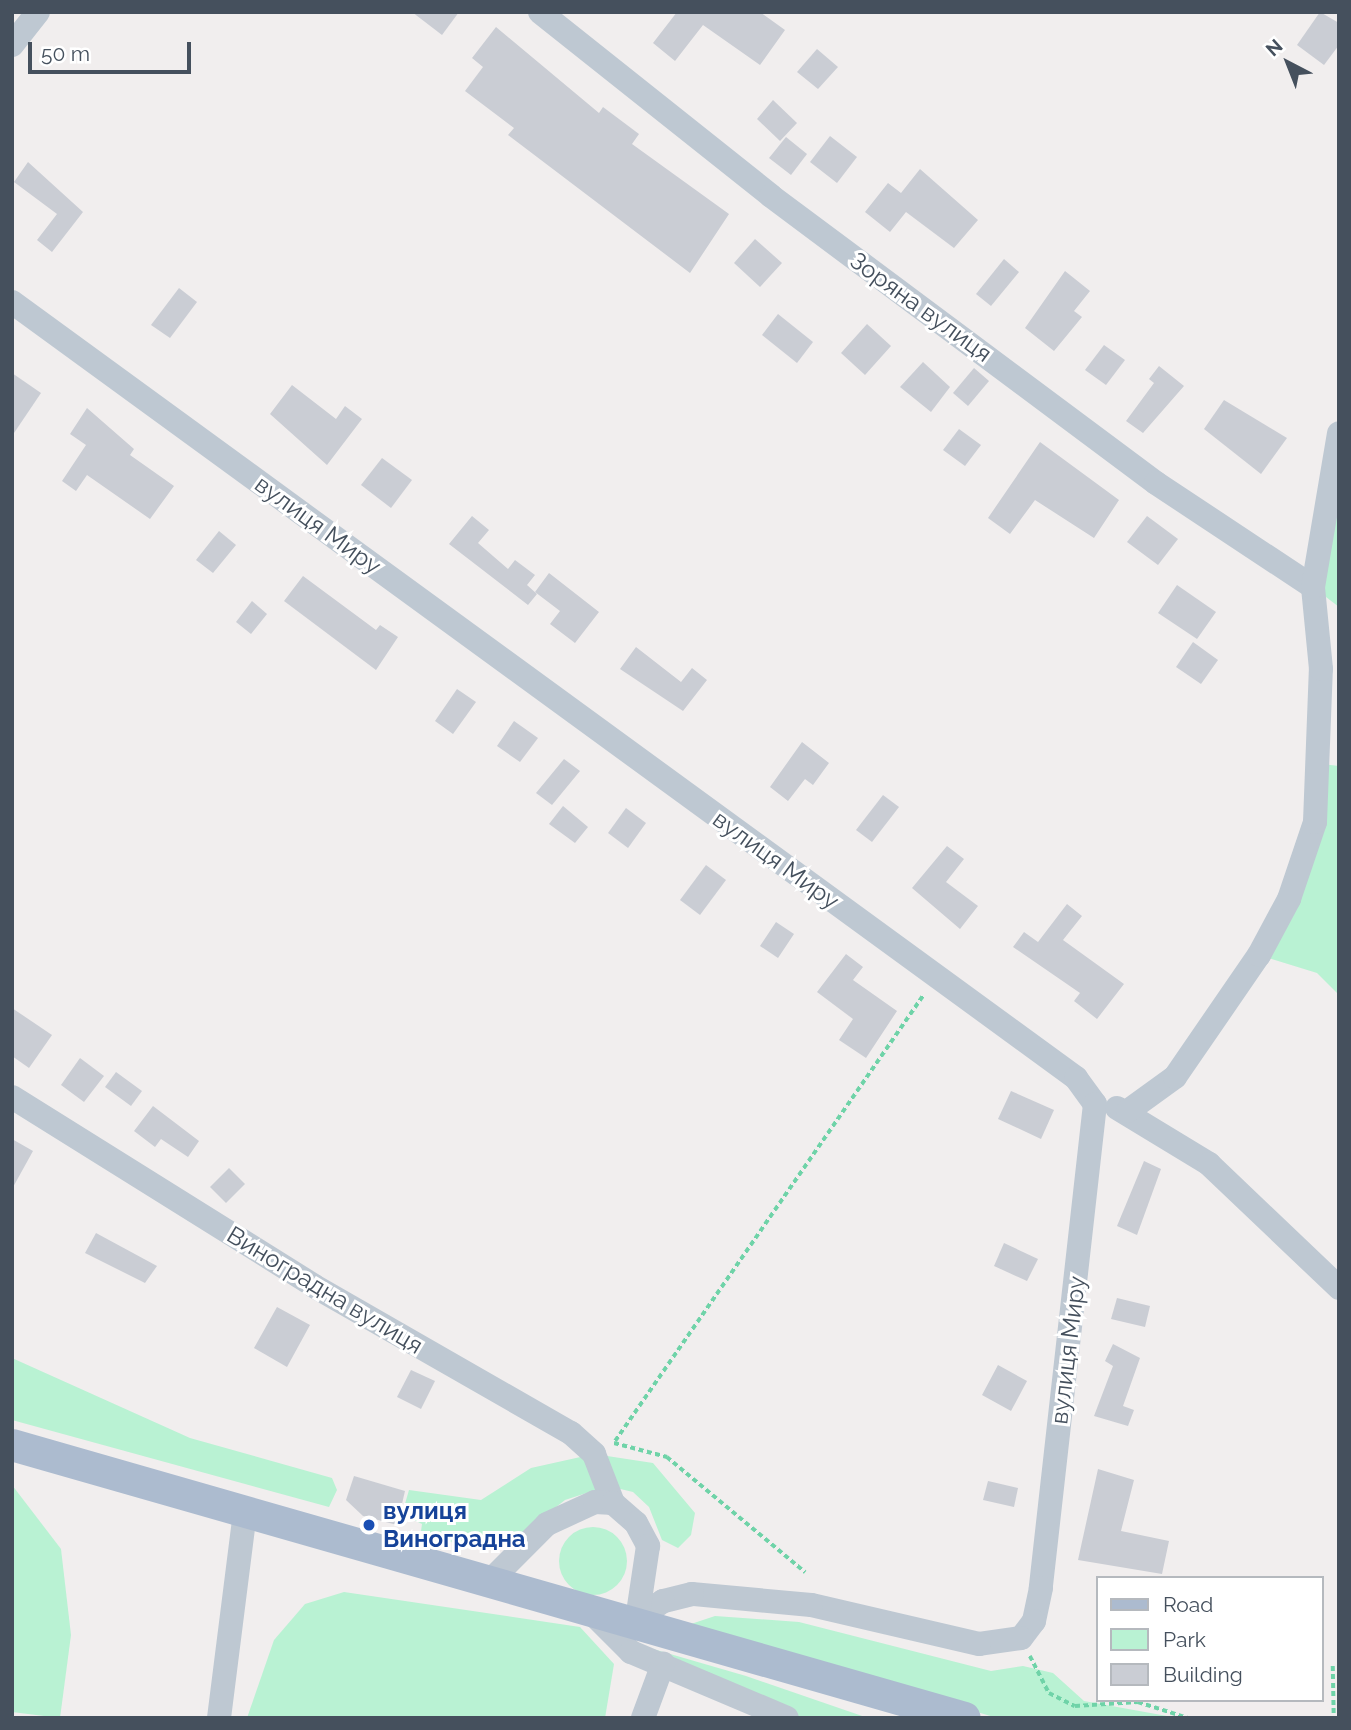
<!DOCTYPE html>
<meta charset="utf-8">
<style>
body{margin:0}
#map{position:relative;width:1351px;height:1730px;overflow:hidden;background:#f1eeee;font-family:Raleway,sans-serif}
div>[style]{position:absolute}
.green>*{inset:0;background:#b9f2d3}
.round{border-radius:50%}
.building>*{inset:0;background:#cacdd4}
.path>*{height:3.5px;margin-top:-1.75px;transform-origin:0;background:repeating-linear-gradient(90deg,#6fd3a8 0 5px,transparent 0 8.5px)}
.minor>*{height:24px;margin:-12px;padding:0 12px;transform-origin:12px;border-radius:12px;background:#bec8d2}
.major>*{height:32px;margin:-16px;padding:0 16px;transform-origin:16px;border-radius:16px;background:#acbbcf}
.dots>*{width:19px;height:19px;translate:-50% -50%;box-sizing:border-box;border:4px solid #fff;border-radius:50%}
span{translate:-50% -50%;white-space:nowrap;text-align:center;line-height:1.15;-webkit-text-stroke:6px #fff;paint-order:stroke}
.street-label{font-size:24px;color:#45505d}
.transit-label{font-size:24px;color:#164399;font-weight:700}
.left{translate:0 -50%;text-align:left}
.frame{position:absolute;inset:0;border:14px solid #45505d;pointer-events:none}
.legend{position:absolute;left:1096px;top:1576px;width:228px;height:126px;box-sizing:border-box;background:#fff;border:2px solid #b5b9be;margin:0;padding:9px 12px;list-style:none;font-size:21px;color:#45505d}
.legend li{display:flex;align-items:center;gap:14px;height:35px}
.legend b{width:35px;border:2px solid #b5b9be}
.north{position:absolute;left:1253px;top:28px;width:70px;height:70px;-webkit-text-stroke:5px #fff;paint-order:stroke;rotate:318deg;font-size:19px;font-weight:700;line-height:28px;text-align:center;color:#45505d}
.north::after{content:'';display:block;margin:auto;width:24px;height:32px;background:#45505d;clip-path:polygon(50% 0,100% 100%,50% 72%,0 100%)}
.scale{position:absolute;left:28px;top:42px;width:163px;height:32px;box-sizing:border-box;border:4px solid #45505d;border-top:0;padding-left:9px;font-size:21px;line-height:24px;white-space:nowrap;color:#45505d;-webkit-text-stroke:5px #fff;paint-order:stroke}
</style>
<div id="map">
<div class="green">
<div style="clip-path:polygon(1339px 433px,1339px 607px,1313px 587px)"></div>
<div style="clip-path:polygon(1322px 764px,1339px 766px,1339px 995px,1317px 973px,1259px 955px)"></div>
<div style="clip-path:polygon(12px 1358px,190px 1438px,332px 1478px,337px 1490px,329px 1507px,12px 1420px)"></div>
<div style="clip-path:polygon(594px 1454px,653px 1463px,695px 1513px,691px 1535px,678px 1548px,662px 1540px,649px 1507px,633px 1492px,608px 1486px,565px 1500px,503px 1549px,420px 1538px,422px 1524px,402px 1514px,409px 1490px,481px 1500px,531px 1468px)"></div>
<div style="clip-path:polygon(12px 1485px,61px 1549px,71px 1635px,60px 1718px,12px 1712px)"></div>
<div class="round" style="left:559px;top:1527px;width:68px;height:68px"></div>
<div style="clip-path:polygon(344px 1592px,580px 1627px,614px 1664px,605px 1718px,247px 1718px,274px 1640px,305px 1604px)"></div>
<div style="clip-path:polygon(715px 1616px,799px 1622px,991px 1671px,1023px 1666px,1053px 1673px,1084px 1701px,1178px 1718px,997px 1718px,688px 1625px)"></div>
<div style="clip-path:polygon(646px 1647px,746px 1676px,868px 1718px,787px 1718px)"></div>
</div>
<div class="building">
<div style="clip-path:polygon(412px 12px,459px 12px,442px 35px)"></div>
<div style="clip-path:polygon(677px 12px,760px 12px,785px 30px,760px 65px,703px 25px,675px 61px,653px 43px)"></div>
<div style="clip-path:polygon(1320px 12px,1339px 23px,1339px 45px,1324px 65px,1297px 45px)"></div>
<div style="clip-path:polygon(496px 27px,599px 113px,603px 107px,639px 134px,632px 144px,729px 214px,690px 273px,508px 135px,514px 128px,465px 91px,483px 67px,472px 58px)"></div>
<div style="clip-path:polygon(817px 49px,838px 67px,818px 89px,797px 72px)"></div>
<div style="clip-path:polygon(773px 100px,797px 123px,780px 141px,757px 119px)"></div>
<div style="clip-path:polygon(830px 136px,857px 157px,837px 183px,810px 162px)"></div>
<div style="clip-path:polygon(786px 137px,807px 154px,791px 175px,769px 158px)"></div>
<div style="clip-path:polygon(28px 162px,83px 212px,52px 252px,37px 240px,57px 214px,14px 182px)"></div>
<div style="clip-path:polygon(920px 169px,978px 220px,954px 248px,906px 212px,890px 232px,865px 212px,888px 183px,901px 193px)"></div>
<div style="clip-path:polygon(755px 239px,782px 263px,760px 287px,734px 263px)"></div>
<div style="clip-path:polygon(1004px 259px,1019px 272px,991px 306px,976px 294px)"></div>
<div style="clip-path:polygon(1065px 271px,1090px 291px,1074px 311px,1082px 317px,1054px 351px,1025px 328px)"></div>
<div style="clip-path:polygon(179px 288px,197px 302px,170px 338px,151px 325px)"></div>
<div style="clip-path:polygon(778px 314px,813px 342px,797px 363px,762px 335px)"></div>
<div style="clip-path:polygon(867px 324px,891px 346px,865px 375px,841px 353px)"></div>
<div style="clip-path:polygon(1104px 345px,1125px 360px,1106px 385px,1085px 370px)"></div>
<div style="clip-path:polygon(923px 362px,950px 387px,931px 412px,900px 387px)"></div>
<div style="clip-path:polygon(1159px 366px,1184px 386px,1143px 433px,1126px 421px,1154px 383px,1149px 379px)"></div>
<div style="clip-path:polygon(974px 368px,989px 381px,968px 406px,953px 393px)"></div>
<div style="clip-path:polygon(12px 373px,41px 393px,12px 436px)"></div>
<div style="clip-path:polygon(292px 385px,336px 419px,345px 406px,362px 419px,327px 465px,270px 414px)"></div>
<div style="clip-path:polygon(1224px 400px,1287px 438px,1261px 474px,1204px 429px)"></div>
<div style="clip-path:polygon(87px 408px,134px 449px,130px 455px,174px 486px,150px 519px,87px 475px,76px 491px,62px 481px,86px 445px,70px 434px)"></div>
<div style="clip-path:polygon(959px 429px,981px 445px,965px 466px,943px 450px)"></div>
<div style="clip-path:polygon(1040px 442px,1119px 500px,1094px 538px,1035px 500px,1010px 534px,988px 518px)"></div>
<div style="clip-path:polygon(382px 458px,412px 480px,391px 508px,361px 485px)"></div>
<div style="clip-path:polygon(472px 516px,489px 530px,478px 543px,508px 569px,515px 560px,535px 575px,527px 585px,537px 594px,528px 605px,449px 544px)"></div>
<div style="clip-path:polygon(1147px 516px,1178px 539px,1158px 565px,1127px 542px)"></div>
<div style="clip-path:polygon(219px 531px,236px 545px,213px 573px,196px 560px)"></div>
<div style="clip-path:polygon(549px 573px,599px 612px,575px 643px,550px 624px,560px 611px,535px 592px)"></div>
<div style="clip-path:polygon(303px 576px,376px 630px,380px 625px,398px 637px,376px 670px,284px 601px)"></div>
<div style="clip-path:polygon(1177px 585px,1216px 612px,1197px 639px,1158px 613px)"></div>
<div style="clip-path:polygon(252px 601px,267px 614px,251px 634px,236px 622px)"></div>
<div style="clip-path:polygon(1193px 642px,1218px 660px,1201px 684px,1176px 667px)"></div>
<div style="clip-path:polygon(636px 647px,681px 682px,692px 668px,707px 680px,683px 711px,620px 669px)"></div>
<div style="clip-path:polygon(457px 689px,476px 702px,453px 734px,435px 721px)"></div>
<div style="clip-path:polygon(514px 721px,538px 738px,520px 762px,497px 746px)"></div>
<div style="clip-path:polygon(802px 742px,829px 763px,813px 785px,805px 779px,788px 801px,770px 787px)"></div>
<div style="clip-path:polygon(564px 759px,580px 771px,552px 805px,536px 793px)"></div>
<div style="clip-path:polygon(883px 795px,899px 807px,872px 842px,856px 830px)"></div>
<div style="clip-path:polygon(563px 806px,588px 827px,575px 843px,549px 824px)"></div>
<div style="clip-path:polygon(626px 808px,646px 823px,628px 848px,608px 833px)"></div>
<div style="clip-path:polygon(947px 846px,964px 859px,946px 882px,978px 906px,960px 929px,912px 888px)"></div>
<div style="clip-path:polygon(706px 865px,726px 880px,700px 915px,680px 900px)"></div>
<div style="clip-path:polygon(1067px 904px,1082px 916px,1063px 940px,1124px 984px,1097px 1019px,1074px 1001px,1080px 993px,1013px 947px,1024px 932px,1038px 942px)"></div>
<div style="clip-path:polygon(776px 922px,794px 934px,778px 958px,760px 946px)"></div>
<div style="clip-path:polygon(846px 954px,863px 967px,853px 980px,897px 1011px,866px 1058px,839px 1040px,853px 1019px,817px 992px)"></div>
<div style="clip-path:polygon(12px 1008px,52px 1035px,29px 1068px,12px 1056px)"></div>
<div style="clip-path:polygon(80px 1058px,104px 1076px,84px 1102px,61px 1085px)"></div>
<div style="clip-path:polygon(116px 1072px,142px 1091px,131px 1106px,105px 1087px)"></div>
<div style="clip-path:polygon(1011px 1091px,1054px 1110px,1041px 1139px,998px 1119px)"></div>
<div style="clip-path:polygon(153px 1106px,199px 1141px,188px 1157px,161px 1139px,155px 1147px,134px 1131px)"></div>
<div style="clip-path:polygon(12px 1139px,33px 1151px,12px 1189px)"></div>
<div style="clip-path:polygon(1144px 1161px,1161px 1169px,1137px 1235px,1117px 1226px)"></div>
<div style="clip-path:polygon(229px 1168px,245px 1184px,226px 1203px,210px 1187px)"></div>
<div style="clip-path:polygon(96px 1233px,157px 1266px,145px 1283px,85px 1253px)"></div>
<div style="clip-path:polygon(1004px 1243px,1038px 1259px,1027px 1281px,994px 1266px)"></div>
<div style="clip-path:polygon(1117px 1298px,1150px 1306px,1145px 1327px,1111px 1319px)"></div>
<div style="clip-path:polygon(277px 1307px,310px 1325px,287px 1367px,254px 1348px)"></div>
<div style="clip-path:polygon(1113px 1344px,1140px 1358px,1123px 1406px,1134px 1410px,1128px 1426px,1094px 1416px,1113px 1366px,1105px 1361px)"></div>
<div style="clip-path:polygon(998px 1365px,1027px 1381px,1011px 1411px,982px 1395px)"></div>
<div style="clip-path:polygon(411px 1370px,435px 1381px,421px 1409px,397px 1397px)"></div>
<div style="clip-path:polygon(1098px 1469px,1134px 1480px,1121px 1531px,1169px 1541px,1162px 1574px,1078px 1560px)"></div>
<div style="clip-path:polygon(354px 1476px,405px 1491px,397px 1525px,363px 1516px,346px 1500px)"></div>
<div style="clip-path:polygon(988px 1481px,1018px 1488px,1014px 1507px,983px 1500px)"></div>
</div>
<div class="path">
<div style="left:615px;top:1441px;width:543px;rotate:-55.34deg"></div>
<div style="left:614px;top:1443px;width:55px;rotate:14.8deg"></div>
<div style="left:667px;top:1457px;width:180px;rotate:39.8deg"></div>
<div style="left:1030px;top:1656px;width:42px;rotate:62.8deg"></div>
<div style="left:1049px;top:1693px;width:29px;rotate:27deg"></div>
<div style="left:1075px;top:1706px;width:63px;rotate:-3.6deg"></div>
<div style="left:1138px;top:1702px;width:52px;rotate:17.7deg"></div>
<div style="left:1333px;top:1666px;width:52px;rotate:88.9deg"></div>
</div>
<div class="minor">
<div style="left:540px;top:12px;width:295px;rotate:38.5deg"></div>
<div style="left:771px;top:196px;width:480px;rotate:36.7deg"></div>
<div style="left:1156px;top:483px;width:188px;rotate:33.5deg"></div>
<div style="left:12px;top:45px;width:42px;rotate:-51.8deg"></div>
<div style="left:12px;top:302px;width:1317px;rotate:36.1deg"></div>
<div style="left:1076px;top:1078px;width:32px;rotate:54deg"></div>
<div style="left:1095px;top:1104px;width:487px;rotate:96.4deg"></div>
<div style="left:1041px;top:1588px;width:34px;rotate:102deg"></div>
<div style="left:1034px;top:1621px;width:21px;rotate:127deg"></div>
<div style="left:1021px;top:1638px;width:42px;rotate:171.9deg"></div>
<div style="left:979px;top:1644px;width:172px;rotate:-166.9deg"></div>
<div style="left:811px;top:1605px;width:120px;rotate:-174.7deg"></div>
<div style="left:692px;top:1594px;width:30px;rotate:166deg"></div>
<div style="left:663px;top:1601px;width:32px;rotate:144deg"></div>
<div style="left:12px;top:1097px;width:356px;rotate:32deg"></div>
<div style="left:314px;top:1286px;width:296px;rotate:29.8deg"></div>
<div style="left:571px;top:1433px;width:31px;rotate:42deg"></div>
<div style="left:594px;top:1454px;width:53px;rotate:68.8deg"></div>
<div style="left:1117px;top:1108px;width:108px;rotate:31.3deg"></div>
<div style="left:1209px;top:1164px;width:180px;rotate:43.6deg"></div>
<div style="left:1128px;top:1111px;width:58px;rotate:-35.9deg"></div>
<div style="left:1175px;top:1077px;width:148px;rotate:-55.5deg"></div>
<div style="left:1259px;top:955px;width:64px;rotate:-61.8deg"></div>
<div style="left:1289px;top:899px;width:81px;rotate:-71.3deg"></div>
<div style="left:1315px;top:822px;width:153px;rotate:-87.8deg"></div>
<div style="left:1321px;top:669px;width:82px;rotate:-95.6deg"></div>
<div style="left:1313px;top:587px;width:156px;rotate:-80.4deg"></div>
<div style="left:491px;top:1580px;width:79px;rotate:-45deg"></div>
<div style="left:547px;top:1524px;width:53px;rotate:-24.6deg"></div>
<div style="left:595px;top:1502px;width:18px;rotate:3deg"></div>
<div style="left:613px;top:1503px;width:30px;rotate:41deg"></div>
<div style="left:636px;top:1523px;width:26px;rotate:62deg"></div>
<div style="left:648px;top:1546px;width:75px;rotate:98.5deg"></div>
<div style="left:585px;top:1606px;width:65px;rotate:45deg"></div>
<div style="left:631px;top:1652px;width:169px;rotate:22.9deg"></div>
<div style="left:219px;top:1718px;width:208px;rotate:-82.8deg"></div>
<div style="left:643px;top:1718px;width:58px;rotate:-69.7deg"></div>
</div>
<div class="major">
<div style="left:12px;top:1445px;width:991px;rotate:15.99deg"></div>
</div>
<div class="dots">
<div style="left:369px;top:1525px;background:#1a4fb4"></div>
</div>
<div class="street-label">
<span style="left:921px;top:307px;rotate:36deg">Зоряна вулиця</span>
<span style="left:318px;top:525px;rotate:36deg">вулиця Миру</span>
<span style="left:776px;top:860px;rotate:36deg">вулиця Миру</span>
<span style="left:325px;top:1290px;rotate:31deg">Виноградна вулиця</span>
<span style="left:1068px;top:1350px;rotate:-83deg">вулиця Миру</span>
</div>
<div class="transit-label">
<span class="left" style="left:383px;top:1525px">вулиця<br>Виноградна</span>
</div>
<div class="frame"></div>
<ul class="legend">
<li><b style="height:9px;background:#acbbcf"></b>Road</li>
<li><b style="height:19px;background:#b9f2d3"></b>Park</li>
<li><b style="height:19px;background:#cacdd4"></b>Building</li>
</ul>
<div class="north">N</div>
<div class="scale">50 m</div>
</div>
